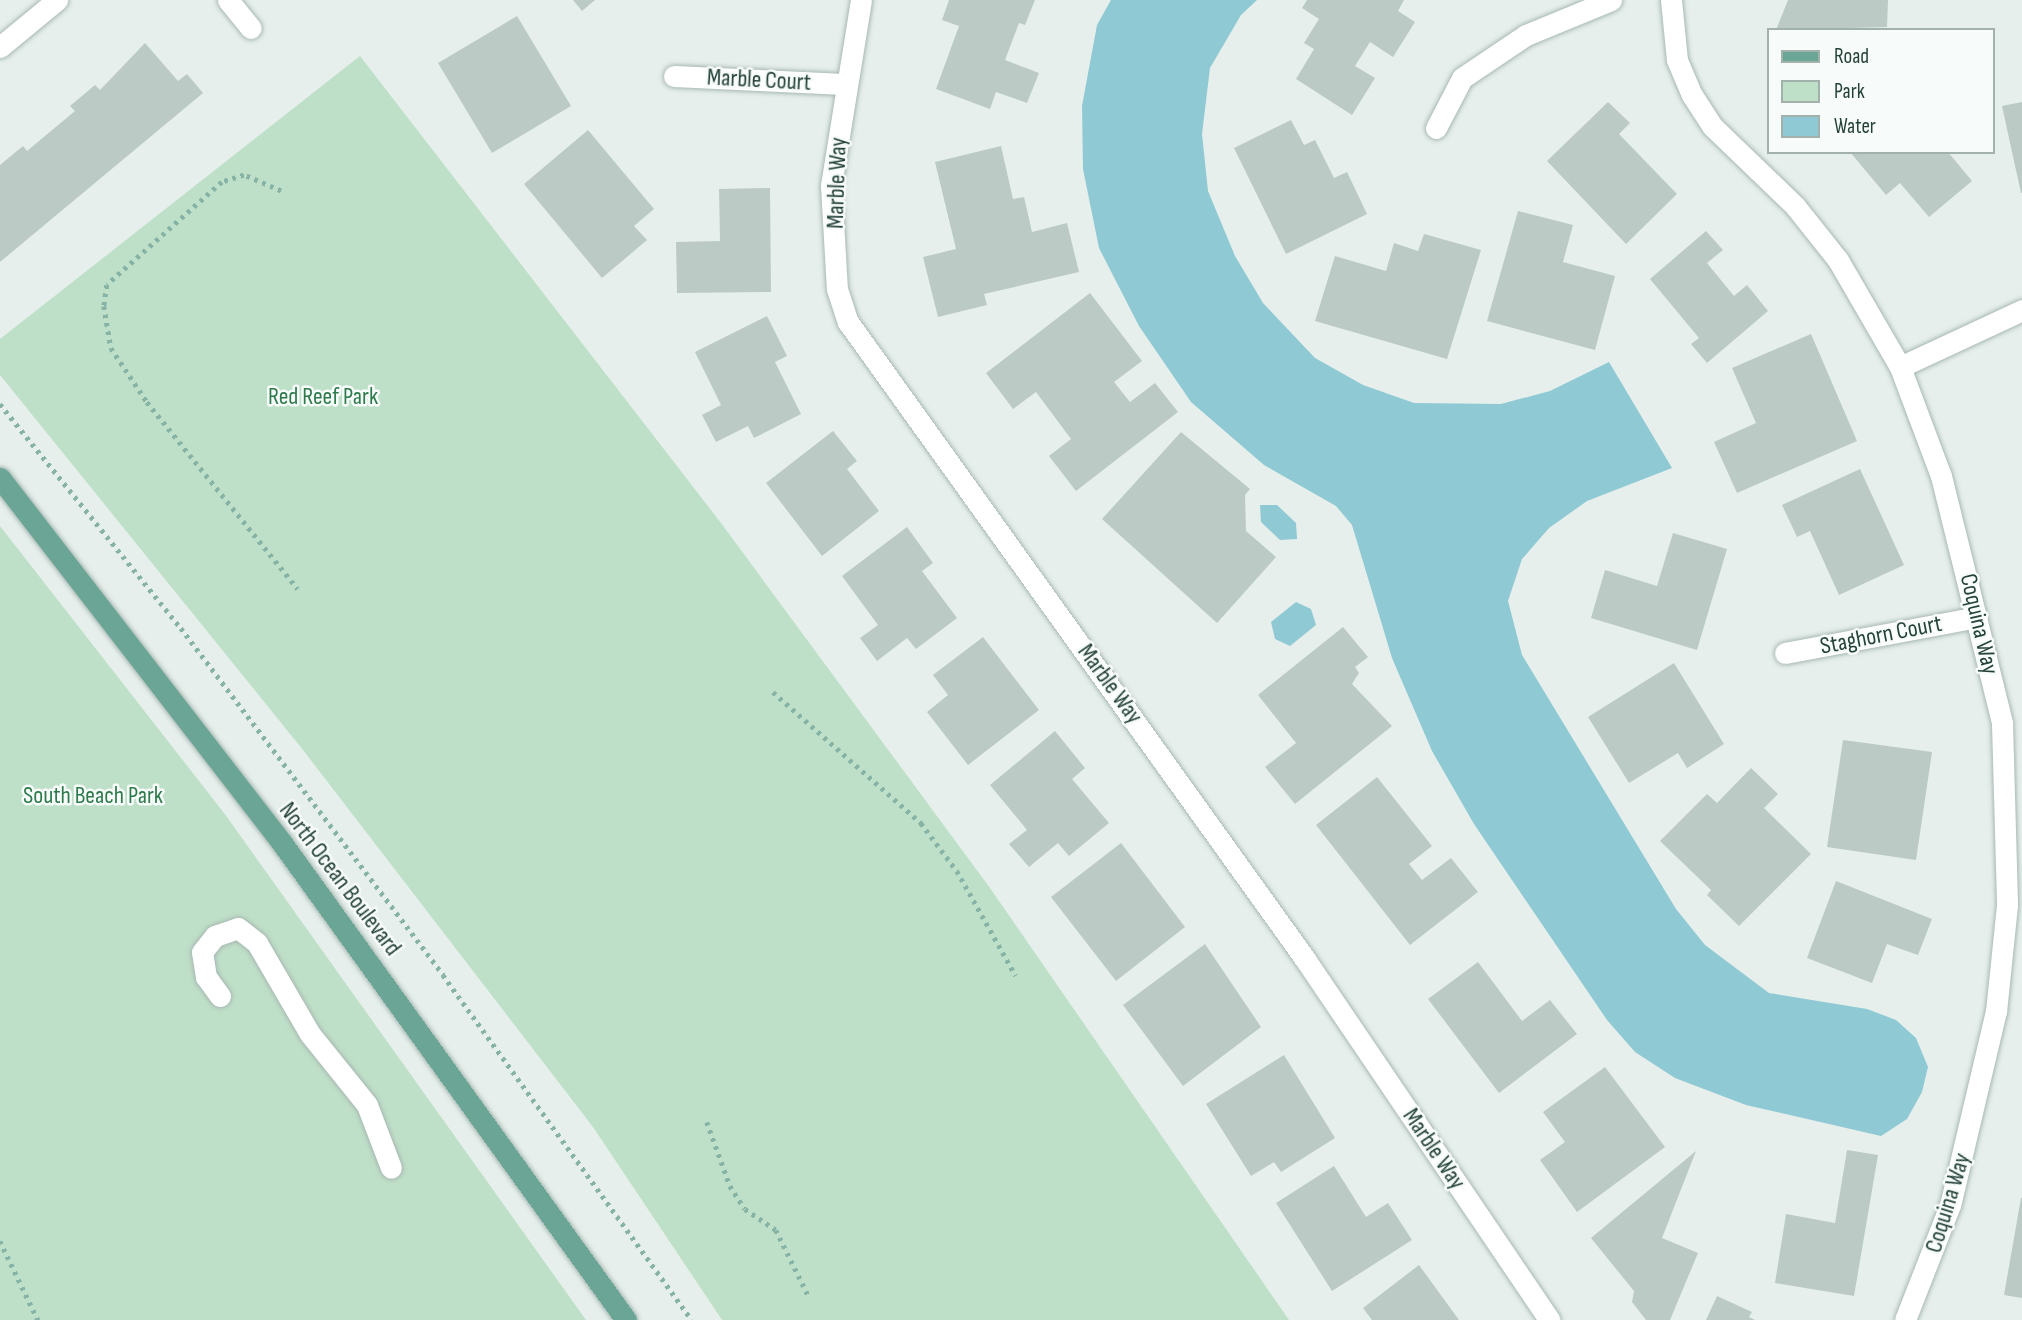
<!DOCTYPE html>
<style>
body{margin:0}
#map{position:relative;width:2022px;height:1320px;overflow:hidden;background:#e6efeb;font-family:"Sofia Sans Condensed",sans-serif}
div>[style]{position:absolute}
.green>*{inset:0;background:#bfe0c8}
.water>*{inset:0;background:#8ec9d4}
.building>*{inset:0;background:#bbcac4}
.path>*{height:4.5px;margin-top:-2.25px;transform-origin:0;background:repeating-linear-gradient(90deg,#86b3a5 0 3.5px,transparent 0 8.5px)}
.roads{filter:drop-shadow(0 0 2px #a8b8b2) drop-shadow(0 0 2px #a8b8b2)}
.minor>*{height:21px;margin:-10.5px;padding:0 10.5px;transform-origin:10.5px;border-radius:10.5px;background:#fff}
.major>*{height:21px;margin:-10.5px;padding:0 10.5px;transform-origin:10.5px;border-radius:10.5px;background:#6aa596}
span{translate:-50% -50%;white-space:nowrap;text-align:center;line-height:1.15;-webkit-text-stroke:5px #f7fbf9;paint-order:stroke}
.street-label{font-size:24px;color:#24423a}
.park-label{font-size:24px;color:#2d7a4b}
.legend{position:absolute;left:1767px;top:28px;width:228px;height:126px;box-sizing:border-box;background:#f7fbf9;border:2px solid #a3b1ad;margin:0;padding:9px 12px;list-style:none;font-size:21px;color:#24423a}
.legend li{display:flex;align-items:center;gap:14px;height:35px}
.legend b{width:35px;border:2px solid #a3b1ad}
</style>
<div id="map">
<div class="green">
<div style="clip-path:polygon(360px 56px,721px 523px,990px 888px,1289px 1320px,722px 1320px,593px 1127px,303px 750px,0 375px,0 339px)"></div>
<div style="clip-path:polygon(0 526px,224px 813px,586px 1320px,0 1320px)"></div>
</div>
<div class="water">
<div style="clip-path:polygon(1111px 0,1257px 0,1241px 15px,1210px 68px,1202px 134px,1208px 191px,1235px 256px,1263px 303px,1315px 358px,1363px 385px,1414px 403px,1501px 404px,1550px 391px,1609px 362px,1672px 468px,1587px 501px,1549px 528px,1522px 559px,1508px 601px,1522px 655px,1676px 909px,1705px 945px,1769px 993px,1867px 1009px,1896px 1020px,1916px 1038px,1928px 1067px,1922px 1092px,1907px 1119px,1881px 1136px,1746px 1105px,1675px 1078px,1635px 1052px,1607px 1020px,1474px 824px,1432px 751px,1392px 658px,1352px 525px,1336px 506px,1264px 465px,1191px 402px,1139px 326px,1099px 248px,1083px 169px,1082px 106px,1097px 25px)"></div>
<div style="clip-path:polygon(1260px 505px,1277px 505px,1296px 523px,1297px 539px,1280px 540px,1261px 522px)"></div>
<div style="clip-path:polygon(1296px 602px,1311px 609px,1316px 625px,1290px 646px,1275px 639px,1271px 622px)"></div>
</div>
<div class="building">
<div style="clip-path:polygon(573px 0,595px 0,582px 11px)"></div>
<div style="clip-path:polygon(949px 0,1035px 0,1025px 25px,1019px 23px,1005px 60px,1039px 73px,1027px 103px,996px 92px,990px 109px,936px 89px,959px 26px,942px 20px)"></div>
<div style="clip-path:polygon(1307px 0,1404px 0,1398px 11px,1415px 22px,1393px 57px,1370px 42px,1355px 66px,1375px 78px,1352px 115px,1296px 79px,1314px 49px,1304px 43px,1319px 19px,1302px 8px)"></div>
<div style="clip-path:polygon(1788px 0,1888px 0,1887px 27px,1776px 30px)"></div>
<div style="clip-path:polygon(517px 16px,571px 106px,492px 153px,438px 63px)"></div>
<div style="clip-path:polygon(145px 43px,178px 81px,187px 74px,203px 93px,0 262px,0 165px,23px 146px,27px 151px,75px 111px,70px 106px,95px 85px,100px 90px)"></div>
<div style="clip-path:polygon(1608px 102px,1630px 123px,1619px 134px,1677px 194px,1626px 244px,1547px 161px)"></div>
<div style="clip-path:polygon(2022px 102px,2022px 193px,2021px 193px,2002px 106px)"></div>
<div style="clip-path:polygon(1291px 120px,1304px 145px,1315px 140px,1334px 178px,1347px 172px,1367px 214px,1286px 254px,1234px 148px)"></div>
<div style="clip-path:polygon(588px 130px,654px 209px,634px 226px,647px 240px,602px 278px,524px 184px)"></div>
<div style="clip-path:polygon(1001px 146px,1013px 199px,1024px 197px,1032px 232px,1067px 223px,1079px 272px,984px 294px,987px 305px,938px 317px,923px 257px,956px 249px,935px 162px)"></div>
<div style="clip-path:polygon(1850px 152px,1948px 152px,1972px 181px,1929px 217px,1900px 183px,1886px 195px)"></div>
<div style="clip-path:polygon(770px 188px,771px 292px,677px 293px,676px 242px,720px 241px,719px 189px)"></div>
<div style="clip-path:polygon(1518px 211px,1573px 225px,1563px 262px,1615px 276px,1595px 350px,1487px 321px)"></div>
<div style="clip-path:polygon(1706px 231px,1723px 250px,1707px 263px,1734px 296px,1747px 285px,1768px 311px,1707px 363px,1691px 344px,1699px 338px,1650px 279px)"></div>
<div style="clip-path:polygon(1424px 234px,1481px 250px,1447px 359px,1315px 321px,1335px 256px,1386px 271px,1394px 243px,1418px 251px)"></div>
<div style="clip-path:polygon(1090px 293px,1142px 361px,1114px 382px,1130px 402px,1155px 383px,1178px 412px,1076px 491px,1049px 456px,1071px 439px,1036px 392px,1013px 409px,986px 373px)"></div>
<div style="clip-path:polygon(767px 316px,787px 356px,775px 362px,801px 414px,754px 438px,748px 426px,716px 442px,702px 415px,721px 405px,695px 352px)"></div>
<div style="clip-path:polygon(1811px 334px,1857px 441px,1737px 493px,1714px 442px,1756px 423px,1732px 368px)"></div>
<div style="clip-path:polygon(833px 431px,857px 461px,847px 469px,879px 511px,822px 556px,766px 483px)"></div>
<div style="clip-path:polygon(1181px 432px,1250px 489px,1245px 495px,1246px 531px,1276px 557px,1217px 623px,1102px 519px)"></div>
<div style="clip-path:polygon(1860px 469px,1904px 565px,1839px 595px,1810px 531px,1797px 537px,1782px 505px)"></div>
<div style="clip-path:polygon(907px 527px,933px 563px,922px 571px,957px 618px,916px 649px,907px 638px,877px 661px,860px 638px,878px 625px,842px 576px)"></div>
<div style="clip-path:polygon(1673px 533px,1727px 549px,1697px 650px,1591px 618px,1605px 570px,1657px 586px)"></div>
<div style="clip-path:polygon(1343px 627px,1368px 657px,1355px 667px,1359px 673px,1352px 684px,1392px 726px,1295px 804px,1265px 767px,1296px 743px,1258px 695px)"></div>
<div style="clip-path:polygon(983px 637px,1039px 710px,968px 765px,927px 712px,948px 695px,933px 675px)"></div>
<div style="clip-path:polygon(1674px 663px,1724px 744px,1687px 768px,1678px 753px,1629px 783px,1588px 717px)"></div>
<div style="clip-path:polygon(1055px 731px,1085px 768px,1072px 779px,1109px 823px,1069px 856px,1058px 843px,1029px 867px,1009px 844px,1027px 830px,990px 785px)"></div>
<div style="clip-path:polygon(1843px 740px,1932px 752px,1916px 860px,1827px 847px)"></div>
<div style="clip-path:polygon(1751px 768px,1778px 794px,1764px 808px,1811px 854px,1739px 926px,1707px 895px,1711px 890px,1660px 841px,1707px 794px,1717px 803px)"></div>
<div style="clip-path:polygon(1377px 777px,1432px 846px,1409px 864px,1422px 880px,1451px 858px,1478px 892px,1410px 945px,1316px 825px)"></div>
<div style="clip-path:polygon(1121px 843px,1185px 927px,1116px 981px,1051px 897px)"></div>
<div style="clip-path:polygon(1836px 881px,1932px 919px,1918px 955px,1887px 944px,1872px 983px,1807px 958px)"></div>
<div style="clip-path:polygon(1205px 944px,1261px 1027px,1183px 1086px,1123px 1005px)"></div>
<div style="clip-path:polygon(1478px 962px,1522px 1021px,1550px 1000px,1577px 1034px,1499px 1093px,1428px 999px)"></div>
<div style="clip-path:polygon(1284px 1055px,1335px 1138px,1281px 1172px,1274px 1162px,1251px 1176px,1206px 1104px)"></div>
<div style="clip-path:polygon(1605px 1067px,1665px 1147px,1577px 1212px,1540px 1160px,1565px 1142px,1543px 1112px)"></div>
<div style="clip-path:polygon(1847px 1150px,1878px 1155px,1854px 1296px,1775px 1283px,1786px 1214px,1835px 1223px)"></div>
<div style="clip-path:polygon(1696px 1151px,1662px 1238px,1698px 1253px,1670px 1320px,1646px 1320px,1632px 1302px,1634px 1291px,1591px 1238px)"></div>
<div style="clip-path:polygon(1334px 1166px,1366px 1217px,1388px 1203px,1412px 1240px,1332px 1291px,1276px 1203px)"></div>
<div style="clip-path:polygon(2021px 1198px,2022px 1198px,2022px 1298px,2004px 1295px)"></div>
<div style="clip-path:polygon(1419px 1265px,1459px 1320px,1372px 1320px,1363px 1308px)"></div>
<div style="clip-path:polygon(1717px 1296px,1752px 1312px,1749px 1317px,1755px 1320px,1706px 1320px)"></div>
</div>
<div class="path">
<div style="left:281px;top:191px;width:40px;rotate:-156.6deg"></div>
<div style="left:244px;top:175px;width:23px;rotate:162deg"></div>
<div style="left:222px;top:182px;width:154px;rotate:138.2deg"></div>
<div style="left:107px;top:285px;width:21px;rotate:98deg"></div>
<div style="left:104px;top:306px;width:43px;rotate:80.5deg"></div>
<div style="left:111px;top:348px;width:65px;rotate:56.3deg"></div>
<div style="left:147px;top:402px;width:240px;rotate:51.1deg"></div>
<div style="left:0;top:404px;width:288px;rotate:51.1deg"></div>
<div style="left:181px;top:628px;width:435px;rotate:52.9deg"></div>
<div style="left:443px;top:975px;width:425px;rotate:54.2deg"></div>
<div style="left:773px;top:692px;width:198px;rotate:41.5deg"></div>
<div style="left:921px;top:823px;width:60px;rotate:53.1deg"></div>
<div style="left:957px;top:871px;width:120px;rotate:60.7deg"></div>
<div style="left:707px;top:1122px;width:68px;rotate:70.2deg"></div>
<div style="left:730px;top:1186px;width:27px;rotate:57deg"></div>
<div style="left:745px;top:1209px;width:37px;rotate:34deg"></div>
<div style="left:776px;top:1230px;width:72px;rotate:63.8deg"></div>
<div style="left:0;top:1241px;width:88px;rotate:64.3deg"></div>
</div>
<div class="roads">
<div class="minor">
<div style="left:228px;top:0;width:36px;rotate:51deg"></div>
<div style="left:861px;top:0;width:188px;rotate:99.2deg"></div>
<div style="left:831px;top:186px;width:103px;rotate:86.7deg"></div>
<div style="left:837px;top:289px;width:35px;rotate:72deg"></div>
<div style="left:848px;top:322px;width:784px;rotate:54.34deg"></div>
<div style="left:1305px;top:959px;width:436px;rotate:55.9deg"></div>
<div style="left:1671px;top:0;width:60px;rotate:84.3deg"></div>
<div style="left:1677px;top:60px;width:38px;rotate:67deg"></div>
<div style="left:1692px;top:95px;width:38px;rotate:57deg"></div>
<div style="left:1713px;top:127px;width:114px;rotate:43.9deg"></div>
<div style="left:1795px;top:206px;width:69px;rotate:51.5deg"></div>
<div style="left:1838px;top:260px;width:124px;rotate:59.9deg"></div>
<div style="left:1900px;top:367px;width:116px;rotate:69.4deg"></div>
<div style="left:1941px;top:476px;width:254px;rotate:76.1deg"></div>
<div style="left:2002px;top:723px;width:182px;rotate:88.4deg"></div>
<div style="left:2007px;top:905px;width:107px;rotate:95.9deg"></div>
<div style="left:1996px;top:1011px;width:199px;rotate:103.3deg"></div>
<div style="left:1950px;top:1205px;width:123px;rotate:111.4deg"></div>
<div style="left:0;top:47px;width:74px;rotate:-39.5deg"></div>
<div style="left:674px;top:76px;width:170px;rotate:2.7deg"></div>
<div style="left:1436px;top:128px;width:56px;rotate:-62.5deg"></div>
<div style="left:1462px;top:78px;width:77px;rotate:-33.9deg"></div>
<div style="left:1526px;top:35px;width:92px;rotate:-22.4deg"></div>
<div style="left:1900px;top:367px;width:135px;rotate:-25deg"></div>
<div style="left:1785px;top:653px;width:195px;rotate:-10.6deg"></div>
<div style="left:220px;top:996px;width:24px;rotate:-126deg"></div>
<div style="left:206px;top:977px;width:25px;rotate:-99deg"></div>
<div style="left:202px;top:952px;width:21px;rotate:-51deg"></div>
<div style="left:215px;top:936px;width:24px;rotate:-19deg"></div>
<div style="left:238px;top:928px;width:24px;rotate:38deg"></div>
<div style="left:257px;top:943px;width:105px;rotate:59.8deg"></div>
<div style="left:310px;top:1034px;width:91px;rotate:51.2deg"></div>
<div style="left:367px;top:1105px;width:67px;rotate:69.1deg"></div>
</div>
<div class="major">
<div style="left:0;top:478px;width:461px;rotate:52.3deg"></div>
<div style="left:282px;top:843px;width:588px;rotate:54.2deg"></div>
</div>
</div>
<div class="street-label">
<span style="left:759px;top:80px;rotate:3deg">Marble Court</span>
<span style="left:837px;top:183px;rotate:-88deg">Marble Way</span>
<span style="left:1979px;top:624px;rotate:77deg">Coquina Way</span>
<span style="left:1881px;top:635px;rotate:-11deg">Staghorn Court</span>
<span style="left:1110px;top:684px;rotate:54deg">Marble Way</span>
<span style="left:340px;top:879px;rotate:53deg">North Ocean Boulevard</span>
<span style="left:1434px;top:1149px;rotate:56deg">Marble Way</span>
<span style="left:1948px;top:1203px;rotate:-73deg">Coquina Way</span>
</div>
<div class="park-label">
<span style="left:323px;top:397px">Red Reef Park</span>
<span style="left:93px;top:796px">South Beach Park</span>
</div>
<ul class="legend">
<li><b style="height:9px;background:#6aa596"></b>Road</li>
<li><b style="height:19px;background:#bfe0c8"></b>Park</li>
<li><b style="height:19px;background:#8ec9d4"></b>Water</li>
</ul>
</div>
